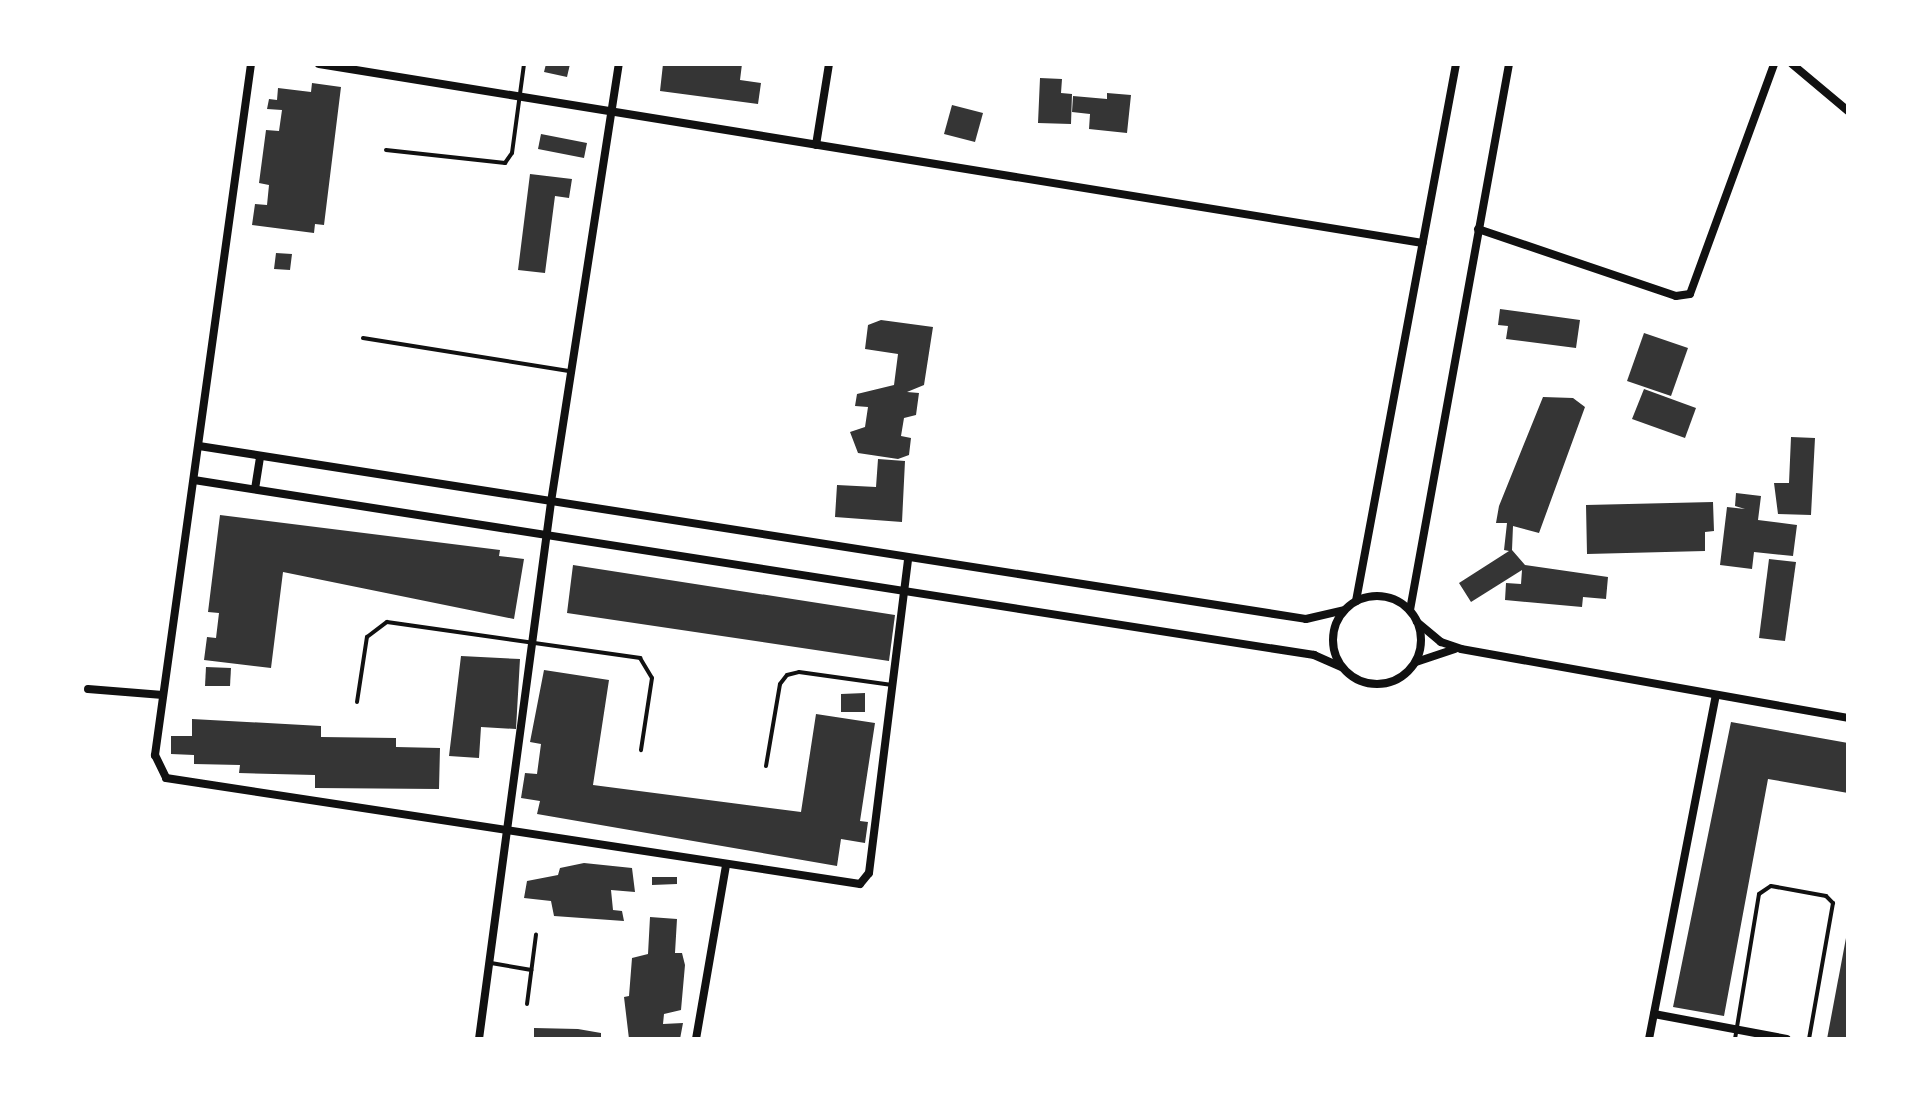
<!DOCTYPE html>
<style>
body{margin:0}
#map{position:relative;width:1912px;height:1103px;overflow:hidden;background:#fff;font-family:"Sofia Sans Condensed",sans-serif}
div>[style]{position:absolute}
.building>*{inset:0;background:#353535}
.service>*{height:4px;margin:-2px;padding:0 2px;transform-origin:2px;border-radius:2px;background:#111}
.minor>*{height:8px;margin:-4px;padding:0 4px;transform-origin:4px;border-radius:4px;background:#111}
.minor>.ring{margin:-4px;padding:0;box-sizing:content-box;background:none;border:8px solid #111;border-radius:50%}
span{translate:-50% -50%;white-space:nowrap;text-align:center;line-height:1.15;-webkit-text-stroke:8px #fff;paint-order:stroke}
.frame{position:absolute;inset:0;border:66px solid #fff;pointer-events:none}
</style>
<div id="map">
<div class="building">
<div style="clip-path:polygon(546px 64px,570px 64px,567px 77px,544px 72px)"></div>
<div style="clip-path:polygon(663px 64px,742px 64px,740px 80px,761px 83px,758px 104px,660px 91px)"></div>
<div style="clip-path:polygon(1040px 78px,1062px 79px,1061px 93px,1072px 94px,1071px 124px,1038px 123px)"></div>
<div style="clip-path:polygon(312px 83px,341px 87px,324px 225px,315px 224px,314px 233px,252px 225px,255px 204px,267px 205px,269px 185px,259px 183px,266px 130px,279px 131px,282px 110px,267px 109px,269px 99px,277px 100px,278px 88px,311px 92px)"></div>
<div style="clip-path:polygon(1107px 93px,1131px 95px,1127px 133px,1089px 129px,1090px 114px,1072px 112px,1073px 96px,1107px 99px)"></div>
<div style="clip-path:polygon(952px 105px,983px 113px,975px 142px,944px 134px)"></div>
<div style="clip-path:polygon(541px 134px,587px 143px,584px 158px,538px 149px)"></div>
<div style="clip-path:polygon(530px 174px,572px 179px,569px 198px,555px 196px,545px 273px,518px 270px)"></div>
<div style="clip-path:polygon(276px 253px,292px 254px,290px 270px,274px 269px)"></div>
<div style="clip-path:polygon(1500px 309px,1580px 320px,1576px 348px,1506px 339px,1508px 326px,1498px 325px)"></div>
<div style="clip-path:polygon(881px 320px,933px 327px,924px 385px,907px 392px,919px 393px,916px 415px,904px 418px,901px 436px,911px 438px,909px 455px,898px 459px,858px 453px,850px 432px,865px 427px,868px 407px,855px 406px,857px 394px,894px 385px,898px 354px,865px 349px,868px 325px)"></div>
<div style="clip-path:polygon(1644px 333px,1688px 348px,1671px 396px,1627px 381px)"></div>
<div style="clip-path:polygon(1644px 389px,1696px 408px,1685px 438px,1632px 419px)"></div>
<div style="clip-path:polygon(1543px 397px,1573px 398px,1585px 407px,1539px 533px,1513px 526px,1512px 550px,1525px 565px,1608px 577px,1606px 599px,1583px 597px,1582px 607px,1505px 600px,1506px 583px,1521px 584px,1522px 570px,1471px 602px,1459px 583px,1509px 551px,1504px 550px,1507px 523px,1496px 523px,1499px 506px)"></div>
<div style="clip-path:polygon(1791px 437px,1815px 438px,1811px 515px,1778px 514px,1774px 483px,1789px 483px)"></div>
<div style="clip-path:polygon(878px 459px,905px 461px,902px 522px,835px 517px,837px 485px,876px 487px)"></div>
<div style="clip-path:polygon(1736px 493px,1761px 496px,1758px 520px,1797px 525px,1793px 556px,1754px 552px,1752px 569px,1720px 565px,1727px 507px,1745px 509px,1735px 506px)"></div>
<div style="clip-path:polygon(1713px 502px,1714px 531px,1705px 532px,1705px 551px,1587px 554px,1586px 505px)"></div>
<div style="clip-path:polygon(220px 515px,500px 550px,499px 556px,524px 559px,514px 619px,283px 572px,271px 668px,204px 660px,207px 637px,216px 638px,219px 613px,208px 612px)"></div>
<div style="clip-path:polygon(1769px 559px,1796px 562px,1785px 641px,1759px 638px)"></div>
<div style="clip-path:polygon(573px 565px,895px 615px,889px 661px,567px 613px)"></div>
<div style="clip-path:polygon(461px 656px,520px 659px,516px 729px,481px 727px,479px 758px,449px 756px)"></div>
<div style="clip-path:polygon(206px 667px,231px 668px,230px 686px,205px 686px)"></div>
<div style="clip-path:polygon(544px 670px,609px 680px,593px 785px,801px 812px,816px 714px,875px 723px,860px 821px,868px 822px,865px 843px,841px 839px,837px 866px,537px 814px,540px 801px,521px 798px,525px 773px,537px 774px,541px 744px,530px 742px)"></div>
<div style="clip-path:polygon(865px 693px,865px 712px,841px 712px,841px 694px)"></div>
<div style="clip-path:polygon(192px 719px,321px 726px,321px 737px,396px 738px,396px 747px,440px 748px,439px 789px,315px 788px,315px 775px,239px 773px,240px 765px,194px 764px,194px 755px,171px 754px,171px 736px,192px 736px)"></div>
<div style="clip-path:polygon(1731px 722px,1848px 743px,1848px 793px,1768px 779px,1724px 1016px,1673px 1007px)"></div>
<div style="clip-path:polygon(584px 863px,632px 868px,635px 892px,611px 890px,613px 910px,622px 911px,624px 921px,554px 916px,551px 901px,524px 898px,527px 881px,558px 875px,560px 868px)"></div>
<div style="clip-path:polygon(652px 877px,677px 877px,677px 884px,652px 885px)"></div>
<div style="clip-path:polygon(650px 917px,677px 919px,675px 953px,682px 953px,685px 965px,681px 1010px,664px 1014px,663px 1024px,683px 1023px,680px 1039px,629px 1039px,624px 997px,629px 996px,632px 958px,648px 954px)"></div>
<div style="clip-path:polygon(1846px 938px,1848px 1039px,1827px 1039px)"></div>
<div style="clip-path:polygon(534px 1028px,578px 1029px,601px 1033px,601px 1039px,534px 1039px)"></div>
</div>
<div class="service">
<div style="left:386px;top:150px;width:120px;rotate:6.2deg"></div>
<div style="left:505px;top:163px;width:12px;rotate:-55deg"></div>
<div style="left:512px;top:153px;width:90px;rotate:-82.3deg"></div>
<div style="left:363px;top:338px;width:210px;rotate:9.1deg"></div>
<div style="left:357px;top:702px;width:66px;rotate:-81.3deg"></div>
<div style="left:367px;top:637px;width:25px;rotate:-37deg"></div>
<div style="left:387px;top:622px;width:256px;rotate:8.1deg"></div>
<div style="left:640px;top:658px;width:23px;rotate:59deg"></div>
<div style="left:652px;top:678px;width:73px;rotate:98.7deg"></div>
<div style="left:766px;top:766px;width:83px;rotate:-80.3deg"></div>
<div style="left:780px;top:684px;width:11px;rotate:-52deg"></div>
<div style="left:787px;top:675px;width:12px;rotate:-14deg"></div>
<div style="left:799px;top:672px;width:94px;rotate:8deg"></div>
<div style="left:491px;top:963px;width:41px;rotate:9.9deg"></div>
<div style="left:527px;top:1004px;width:70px;rotate:-82.6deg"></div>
<div style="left:1735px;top:1039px;width:147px;rotate:-80.6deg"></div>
<div style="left:1759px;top:894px;width:14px;rotate:-34deg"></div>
<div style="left:1771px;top:886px;width:56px;rotate:10.3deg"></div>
<div style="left:1826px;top:896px;width:10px;rotate:45deg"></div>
<div style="left:1833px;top:903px;width:138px;rotate:100deg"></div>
</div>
<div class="minor">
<div style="left:251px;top:64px;width:698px;rotate:97.91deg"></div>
<div style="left:155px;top:755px;width:25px;rotate:64deg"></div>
<div style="left:166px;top:778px;width:702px;rotate:8.68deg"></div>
<div style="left:860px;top:884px;width:14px;rotate:-51deg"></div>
<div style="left:869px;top:873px;width:317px;rotate:-82.9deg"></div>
<div style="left:319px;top:64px;width:1118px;rotate:9.21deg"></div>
<div style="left:1792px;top:64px;width:73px;rotate:40deg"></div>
<div style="left:816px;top:145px;width:82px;rotate:-80.9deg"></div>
<div style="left:1478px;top:229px;width:209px;rotate:18.7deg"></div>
<div style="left:1676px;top:296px;width:14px;rotate:-8deg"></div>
<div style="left:1690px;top:294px;width:245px;rotate:-69.9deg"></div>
<div style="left:199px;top:446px;width:1120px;rotate:8.88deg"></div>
<div style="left:1306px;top:619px;width:39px;rotate:-13deg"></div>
<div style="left:194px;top:480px;width:1134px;rotate:8.88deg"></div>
<div style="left:1314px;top:655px;width:30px;rotate:24deg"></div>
<div style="left:255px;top:489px;width:32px;rotate:-81deg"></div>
<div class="ring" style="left:1333px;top:596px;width:80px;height:80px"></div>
<div style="left:1356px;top:601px;width:546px;rotate:-79.45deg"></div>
<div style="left:1410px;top:610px;width:555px;rotate:-79.72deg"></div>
<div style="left:1417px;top:622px;width:31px;rotate:40deg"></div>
<div style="left:1441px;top:642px;width:21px;rotate:19deg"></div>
<div style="left:1461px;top:649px;width:393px;rotate:10.1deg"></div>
<div style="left:1416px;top:662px;width:41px;rotate:-18.4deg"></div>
<div style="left:88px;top:689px;width:75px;rotate:4.6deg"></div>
<div style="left:1654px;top:1014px;width:135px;rotate:10.6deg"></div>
<div style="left:479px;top:1039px;width:542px;rotate:-82.36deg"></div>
<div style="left:551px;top:502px;width:443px;rotate:-81.2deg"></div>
<div style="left:696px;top:1039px;width:176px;rotate:-80.2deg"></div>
<div style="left:1649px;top:1039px;width:350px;rotate:-79deg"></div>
</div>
<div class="frame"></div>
</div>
